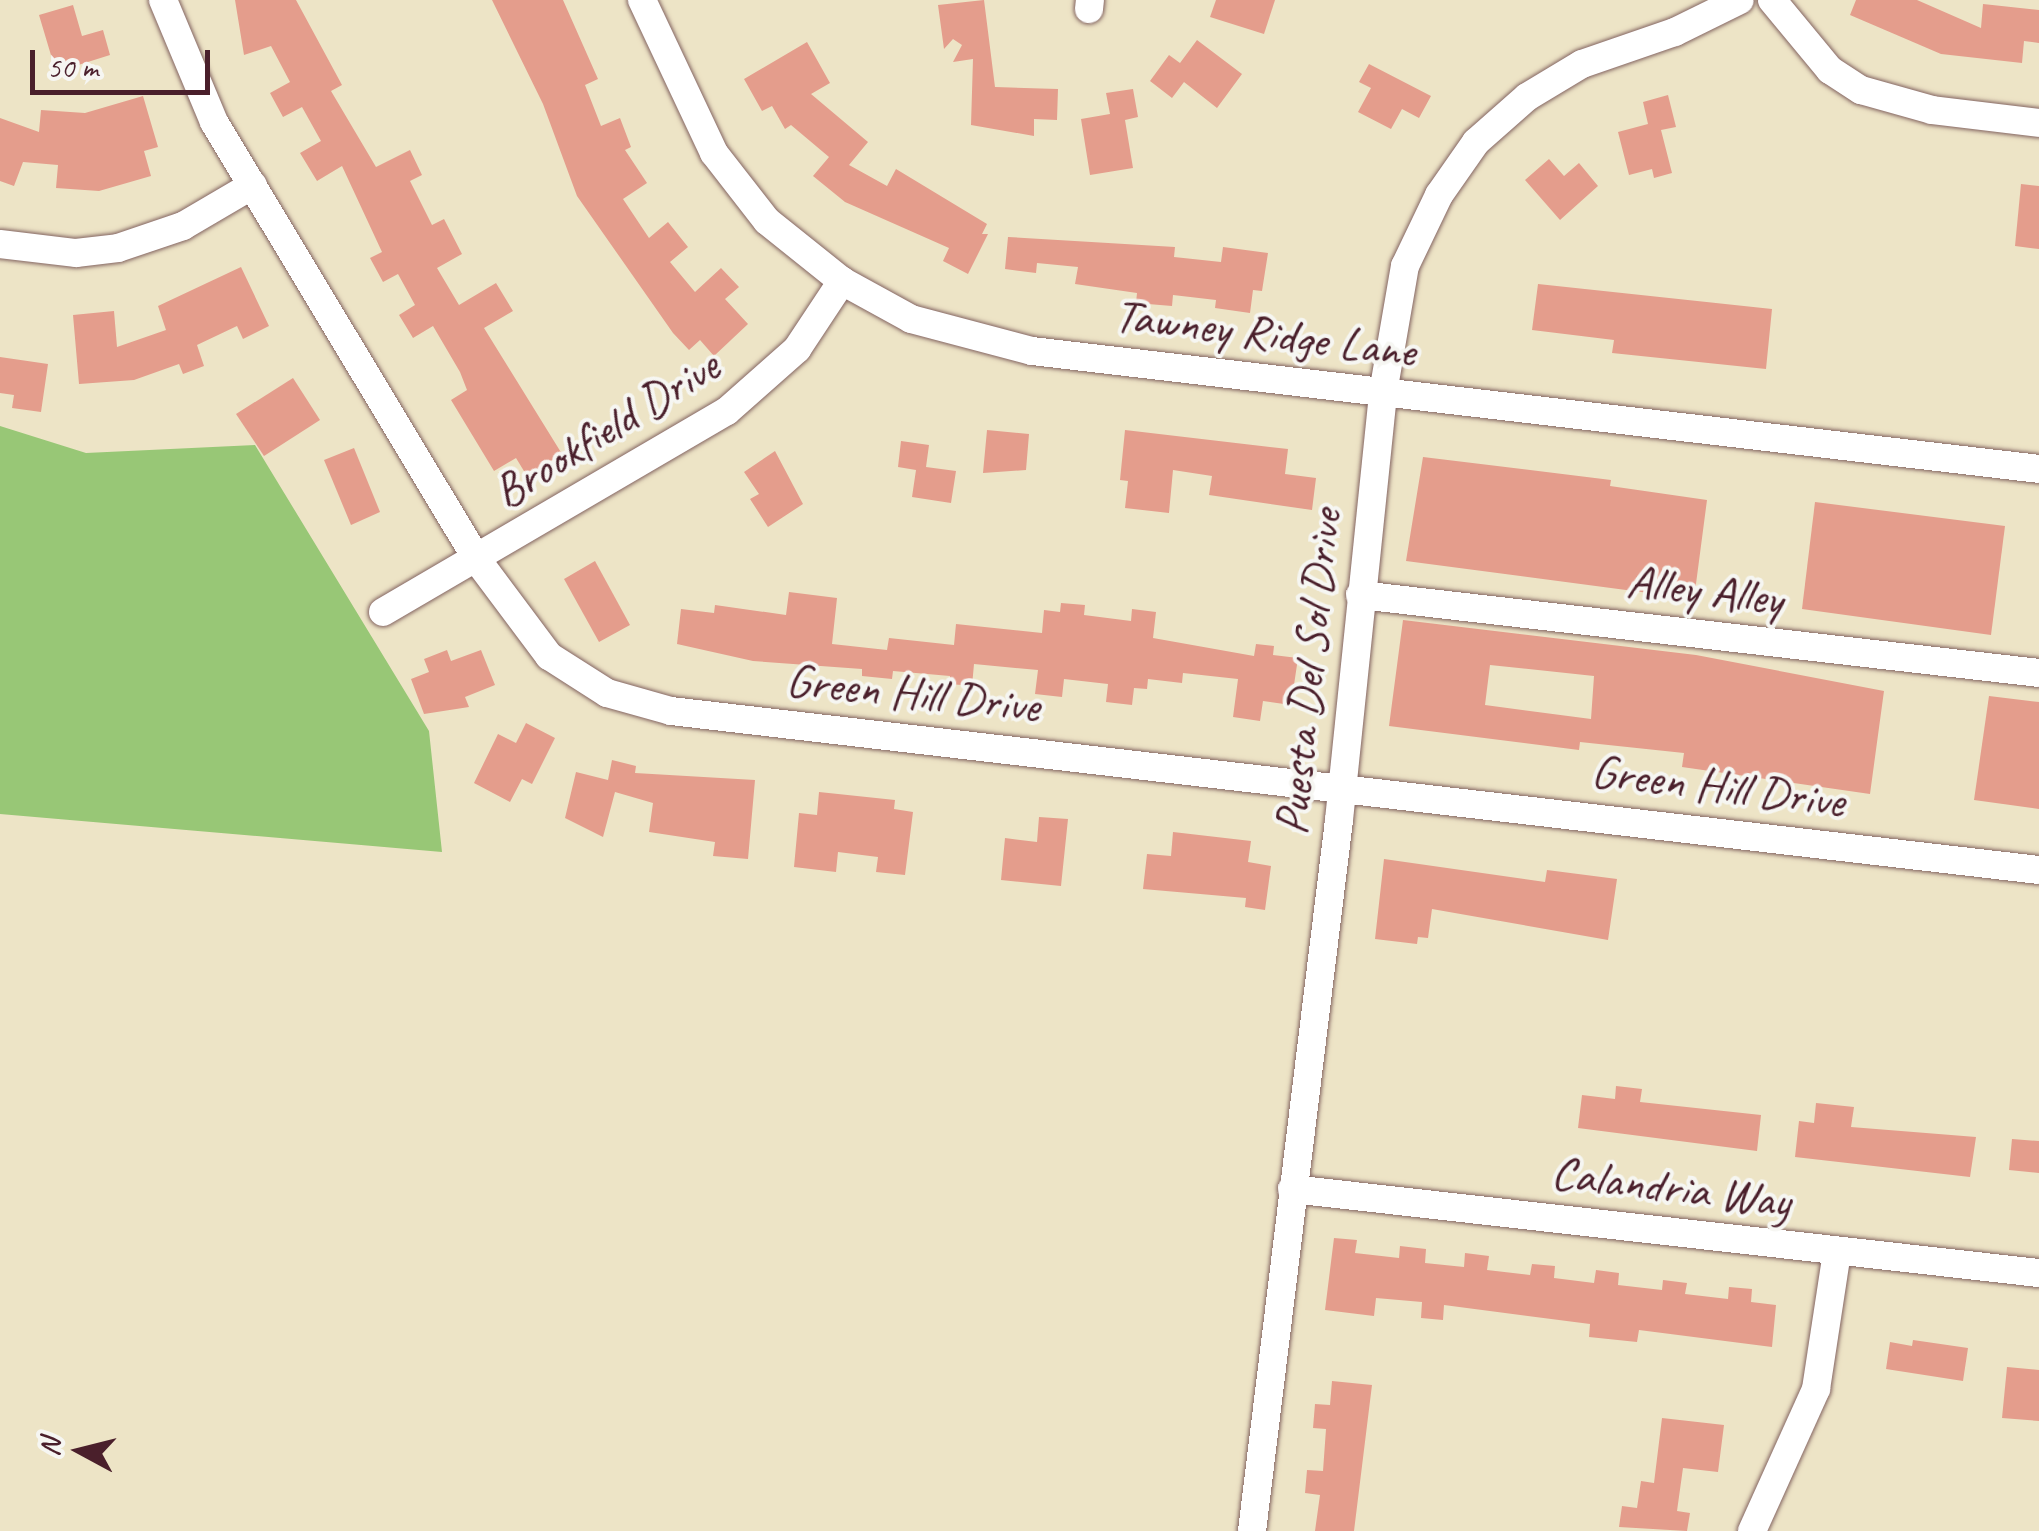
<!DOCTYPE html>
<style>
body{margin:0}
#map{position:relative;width:2039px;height:1531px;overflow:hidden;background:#ede4c6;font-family:Caveat,sans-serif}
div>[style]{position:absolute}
.green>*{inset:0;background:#98c776}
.building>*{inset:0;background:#e49d8c}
.roads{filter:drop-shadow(0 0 2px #836461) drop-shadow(0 0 2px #836461)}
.minor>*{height:28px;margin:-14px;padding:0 14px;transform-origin:14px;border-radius:14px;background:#fff}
span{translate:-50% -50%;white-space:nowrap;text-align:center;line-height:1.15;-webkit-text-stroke:8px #f6f6f2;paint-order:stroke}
.street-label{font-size:48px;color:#4a1f2b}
.north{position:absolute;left:30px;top:1401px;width:100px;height:100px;-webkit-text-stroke:8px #f6f6f2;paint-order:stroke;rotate:277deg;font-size:28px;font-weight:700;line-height:40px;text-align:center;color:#4a1f2b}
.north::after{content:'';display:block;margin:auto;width:35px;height:45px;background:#4a1f2b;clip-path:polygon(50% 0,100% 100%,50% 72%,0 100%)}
.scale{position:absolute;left:30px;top:50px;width:180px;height:45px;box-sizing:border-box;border:5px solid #4a1f2b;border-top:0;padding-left:12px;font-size:30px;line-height:35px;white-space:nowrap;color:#4a1f2b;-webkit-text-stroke:8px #f6f6f2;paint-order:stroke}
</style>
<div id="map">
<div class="green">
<div style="clip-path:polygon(0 426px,86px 453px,255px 445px,429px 731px,442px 852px,0 814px)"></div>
</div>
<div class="building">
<div style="clip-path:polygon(235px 0,296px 0,342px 85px,331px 91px,376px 167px,410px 150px,422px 175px,410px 181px,432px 225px,444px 219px,462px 254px,437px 268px,459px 305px,496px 283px,513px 311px,484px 328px,562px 454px,527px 476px,516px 458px,494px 471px,451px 400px,467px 390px,460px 372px,433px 326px,413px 338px,399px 315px,415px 305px,398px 274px,383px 282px,370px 258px,382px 252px,342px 166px,317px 181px,300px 153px,321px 141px,302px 107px,283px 117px,270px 93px,290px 82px,271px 46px,244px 55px)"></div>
<div style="clip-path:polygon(492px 0,563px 0,598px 79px,585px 85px,601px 126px,620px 118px,631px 147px,625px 150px,647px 183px,623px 199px,649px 238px,668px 222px,688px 247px,670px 262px,695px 292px,721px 268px,739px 287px,725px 299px,748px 324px,714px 356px,700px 340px,689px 350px,673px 333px,577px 196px,543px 104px)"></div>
<div style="clip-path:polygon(984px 0,995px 87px,1058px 89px,1057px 120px,1034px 119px,1034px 136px,971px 125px,973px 59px,953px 62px,962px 45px,953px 39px,944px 49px,938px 5px)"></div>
<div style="clip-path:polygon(1216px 0,1275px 0,1264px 34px,1210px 17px)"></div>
<div style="clip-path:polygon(1856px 0,1917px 0,1981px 28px,1983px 4px,2039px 10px,2039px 43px,2024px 41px,2022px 63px,1941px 54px,1850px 15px)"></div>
<div style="clip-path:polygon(73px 5px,82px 36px,103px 30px,110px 55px,56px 72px,39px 15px)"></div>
<div style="clip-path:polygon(1197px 40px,1242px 74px,1217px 108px,1184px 82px,1172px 98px,1150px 81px,1169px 55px,1180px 63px)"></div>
<div style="clip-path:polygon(807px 42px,830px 83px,811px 94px,868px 142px,849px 165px,887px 186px,896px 169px,987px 224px,982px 234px,988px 234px,968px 274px,943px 261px,949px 248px,845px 202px,813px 176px,829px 157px,791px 125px,785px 129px,772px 106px,762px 111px,744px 79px)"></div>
<div style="clip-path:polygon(1369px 64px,1431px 96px,1419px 118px,1402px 109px,1391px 129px,1358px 112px,1371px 88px,1359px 82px)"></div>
<div style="clip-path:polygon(1133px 89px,1138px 117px,1125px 120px,1133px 168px,1090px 175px,1081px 119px,1110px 114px,1106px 93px)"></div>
<div style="clip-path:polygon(1668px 95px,1676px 127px,1661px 130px,1672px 173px,1654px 178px,1652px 169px,1629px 175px,1618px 132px,1648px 124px,1643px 102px)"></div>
<div style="clip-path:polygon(143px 96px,158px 147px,144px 151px,151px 176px,99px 191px,56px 188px,58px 165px,23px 162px,14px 186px,0 181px,0 118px,39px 132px,41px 110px,85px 113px)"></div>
<div style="clip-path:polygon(1549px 159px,1564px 176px,1579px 163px,1598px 186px,1560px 220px,1525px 180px)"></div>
<div style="clip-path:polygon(2021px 184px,2039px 186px,2039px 249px,2015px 246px)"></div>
<div style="clip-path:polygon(1008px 237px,1175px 247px,1174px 257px,1221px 262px,1223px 247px,1268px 253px,1262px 291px,1253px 290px,1250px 313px,1215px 308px,1216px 300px,1173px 295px,1172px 306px,1136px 303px,1137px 293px,1075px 284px,1078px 267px,1037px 263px,1036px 273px,1005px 269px)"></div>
<div style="clip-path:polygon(241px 267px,269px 326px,243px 339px,237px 326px,197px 345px,204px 366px,183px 374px,179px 364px,134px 380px,79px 384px,73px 315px,114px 311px,117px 347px,166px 330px,158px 306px)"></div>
<div style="clip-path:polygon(1538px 284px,1772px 309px,1766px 369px,1612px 353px,1614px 340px,1532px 330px)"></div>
<div style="clip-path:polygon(0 357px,48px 364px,41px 412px,12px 408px,14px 395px,0 393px)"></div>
<div style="clip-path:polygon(293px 378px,320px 420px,264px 456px,236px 414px)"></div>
<div style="clip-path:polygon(987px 430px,1029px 434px,1026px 470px,983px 473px)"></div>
<div style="clip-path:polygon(1125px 430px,1288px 449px,1285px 474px,1316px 478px,1312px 510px,1209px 495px,1212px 476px,1173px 470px,1169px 513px,1125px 508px,1128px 481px,1120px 480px)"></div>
<div style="clip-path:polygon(901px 441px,929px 445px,926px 467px,956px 471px,951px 503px,912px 497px,916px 470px,898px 467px)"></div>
<div style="clip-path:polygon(354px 448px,380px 512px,351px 525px,324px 460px)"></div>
<div style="clip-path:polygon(775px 451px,803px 504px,768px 527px,750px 499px,759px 494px,744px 472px)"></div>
<div style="clip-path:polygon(1423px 457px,1611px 480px,1610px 486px,1707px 500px,1694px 599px,1406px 561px)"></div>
<div style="clip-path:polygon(1815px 502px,2005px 526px,1991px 635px,1802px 609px)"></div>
<div style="clip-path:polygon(595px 561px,630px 625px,599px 642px,564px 579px)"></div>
<div style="clip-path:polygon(789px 592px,837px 598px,832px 644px,887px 650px,889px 638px,954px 645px,956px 624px,1042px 633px,1044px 610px,1060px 612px,1061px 603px,1085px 605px,1084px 615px,1131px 621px,1132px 609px,1156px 612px,1153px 638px,1254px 656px,1256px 644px,1274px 646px,1273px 655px,1298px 658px,1291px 705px,1263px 701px,1260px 721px,1233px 717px,1238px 679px,1183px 673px,1182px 683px,1148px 679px,1147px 689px,1134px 688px,1132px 705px,1106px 702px,1108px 684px,1064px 679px,1062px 697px,1035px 694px,1038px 670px,974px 664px,972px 686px,950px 684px,950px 676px,893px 671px,892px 679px,862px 676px,862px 669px,753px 661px,677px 644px,681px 609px,714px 613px,715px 605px,786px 615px)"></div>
<div style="clip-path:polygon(evenodd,1403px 620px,1696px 655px,1884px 691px,1870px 794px,1682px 767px,1684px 753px,1580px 742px,1579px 750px,1389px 726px,1403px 620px,1490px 665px,1594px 676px,1591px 719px,1485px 705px,1490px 665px)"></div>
<div style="clip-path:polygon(447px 650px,451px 661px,481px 650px,495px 685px,465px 697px,469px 707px,424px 714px,411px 679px,429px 672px,424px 659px)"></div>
<div style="clip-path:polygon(1989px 696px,2039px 702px,2039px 809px,1974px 800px)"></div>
<div style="clip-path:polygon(526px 723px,555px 738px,532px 784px,522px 779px,510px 802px,474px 783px,498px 734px,516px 743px)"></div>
<div style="clip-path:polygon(612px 760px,636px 766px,635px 773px,755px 780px,748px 859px,713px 856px,715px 842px,649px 832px,653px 803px,615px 792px,603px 837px,565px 818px,576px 772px,608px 780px)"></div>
<div style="clip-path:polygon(819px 792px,895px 800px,894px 809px,913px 812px,905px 875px,876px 872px,878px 857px,838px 852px,836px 872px,794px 867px,799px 813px,817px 815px)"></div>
<div style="clip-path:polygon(1039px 817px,1068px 819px,1061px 886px,1001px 880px,1005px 838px,1037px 842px)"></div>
<div style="clip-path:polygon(1173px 832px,1251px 841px,1248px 862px,1271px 866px,1265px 910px,1245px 907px,1246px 898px,1143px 889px,1147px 854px,1171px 856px)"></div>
<div style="clip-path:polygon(1384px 859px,1545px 882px,1547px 870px,1617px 879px,1608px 940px,1432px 909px,1428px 938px,1418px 937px,1417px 944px,1375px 939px)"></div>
<div style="clip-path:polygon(1616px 1086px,1642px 1089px,1640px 1102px,1761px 1115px,1757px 1151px,1578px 1128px,1582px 1095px,1615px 1099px)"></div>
<div style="clip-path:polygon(1816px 1103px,1854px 1107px,1851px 1127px,1976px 1137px,1970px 1177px,1795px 1157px,1799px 1121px,1814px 1123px)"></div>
<div style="clip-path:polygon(2012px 1139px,2039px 1141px,2039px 1173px,2009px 1170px)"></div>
<div style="clip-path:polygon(1334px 1238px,1357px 1240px,1355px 1253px,1399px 1258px,1400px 1246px,1426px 1249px,1425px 1263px,1464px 1267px,1465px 1253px,1489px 1256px,1487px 1270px,1530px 1275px,1532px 1264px,1555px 1266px,1554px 1278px,1594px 1283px,1596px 1270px,1619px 1273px,1618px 1285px,1662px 1290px,1663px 1280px,1687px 1283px,1685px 1294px,1728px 1299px,1729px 1287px,1752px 1289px,1751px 1302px,1776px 1305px,1772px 1347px,1639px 1330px,1637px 1342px,1589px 1337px,1590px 1324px,1444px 1305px,1443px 1320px,1421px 1318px,1422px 1302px,1376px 1298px,1374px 1316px,1325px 1310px)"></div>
<div style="clip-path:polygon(1913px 1340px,1968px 1348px,1963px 1381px,1886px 1369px,1890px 1342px,1912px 1346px)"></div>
<div style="clip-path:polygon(2007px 1367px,2039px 1370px,2039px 1421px,2002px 1418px)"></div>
<div style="clip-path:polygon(1332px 1381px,1372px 1385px,1354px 1531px,1315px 1531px,1320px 1495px,1305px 1493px,1307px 1470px,1323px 1471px,1326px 1429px,1313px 1428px,1315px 1404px,1330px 1405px)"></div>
<div style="clip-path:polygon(1662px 1418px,1724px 1425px,1718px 1472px,1683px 1468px,1677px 1511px,1690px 1513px,1687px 1531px,1619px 1527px,1622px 1506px,1637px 1508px,1641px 1481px,1654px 1483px)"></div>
</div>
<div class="roads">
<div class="minor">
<div style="left:163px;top:0;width:132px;rotate:67.3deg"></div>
<div style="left:214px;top:122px;width:512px;rotate:58.98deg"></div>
<div style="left:478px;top:561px;width:119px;rotate:53.2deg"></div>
<div style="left:549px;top:656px;width:69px;rotate:32.5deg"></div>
<div style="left:607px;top:693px;width:66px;rotate:15.7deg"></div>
<div style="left:671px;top:711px;width:1377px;rotate:6.63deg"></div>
<div style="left:642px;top:0;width:169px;rotate:64.8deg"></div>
<div style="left:714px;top:153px;width:86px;rotate:52.1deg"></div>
<div style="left:767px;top:221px;width:96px;rotate:38.7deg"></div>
<div style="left:842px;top:281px;width:79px;rotate:28.8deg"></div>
<div style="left:911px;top:319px;width:125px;rotate:14.8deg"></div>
<div style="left:1032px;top:351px;width:1014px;rotate:6.68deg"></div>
<div style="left:1772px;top:0;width:91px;rotate:50.4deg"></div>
<div style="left:1830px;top:70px;width:37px;rotate:33deg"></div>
<div style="left:1861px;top:90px;width:74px;rotate:15.7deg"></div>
<div style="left:1932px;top:110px;width:108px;rotate:6.9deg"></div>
<div style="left:1089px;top:9px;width:9px;rotate:-84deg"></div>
<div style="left:0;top:244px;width:77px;rotate:6.8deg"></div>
<div style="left:76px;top:253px;width:42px;rotate:-6.8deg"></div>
<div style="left:118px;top:248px;width:69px;rotate:-18.7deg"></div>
<div style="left:183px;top:226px;width:81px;rotate:-30.4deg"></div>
<div style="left:1360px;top:595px;width:683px;rotate:6.55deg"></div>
<div style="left:383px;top:612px;width:398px;rotate:-30.3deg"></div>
<div style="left:727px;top:411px;width:94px;rotate:-41.5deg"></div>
<div style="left:797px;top:349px;width:82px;rotate:-56.5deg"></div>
<div style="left:1292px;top:1189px;width:752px;rotate:6.42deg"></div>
<div style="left:1252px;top:1531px;width:716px;rotate:-83.02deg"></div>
<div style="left:1339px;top:820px;width:429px;rotate:-84.1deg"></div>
<div style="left:1383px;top:393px;width:129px;rotate:-80.2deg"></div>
<div style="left:1405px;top:266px;width:79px;rotate:-64.4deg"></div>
<div style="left:1439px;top:195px;width:65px;rotate:-55.1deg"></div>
<div style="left:1476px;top:142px;width:68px;rotate:-41.4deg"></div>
<div style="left:1527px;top:97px;width:64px;rotate:-31deg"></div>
<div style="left:1582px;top:64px;width:98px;rotate:-19deg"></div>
<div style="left:1675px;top:32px;width:72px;rotate:-26.2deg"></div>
<div style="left:1752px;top:1531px;width:156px;rotate:-65.7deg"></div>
<div style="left:1816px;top:1389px;width:140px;rotate:-81.3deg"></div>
</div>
</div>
<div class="street-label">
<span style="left:1265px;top:333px;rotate:7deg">Tawney Ridge Lane</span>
<span style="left:606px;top:429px;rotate:-32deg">Brookfield Drive</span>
<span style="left:1705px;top:590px;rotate:7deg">Alley Alley</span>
<span style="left:1308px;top:672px;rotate:-84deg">Puesta Del Sol Drive</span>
<span style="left:913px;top:693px;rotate:6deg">Green Hill Drive</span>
<span style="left:1718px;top:786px;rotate:7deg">Green Hill Drive</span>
<span style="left:1671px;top:1187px;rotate:7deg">Calandria Way</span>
</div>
<div class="north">N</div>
<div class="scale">50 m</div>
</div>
